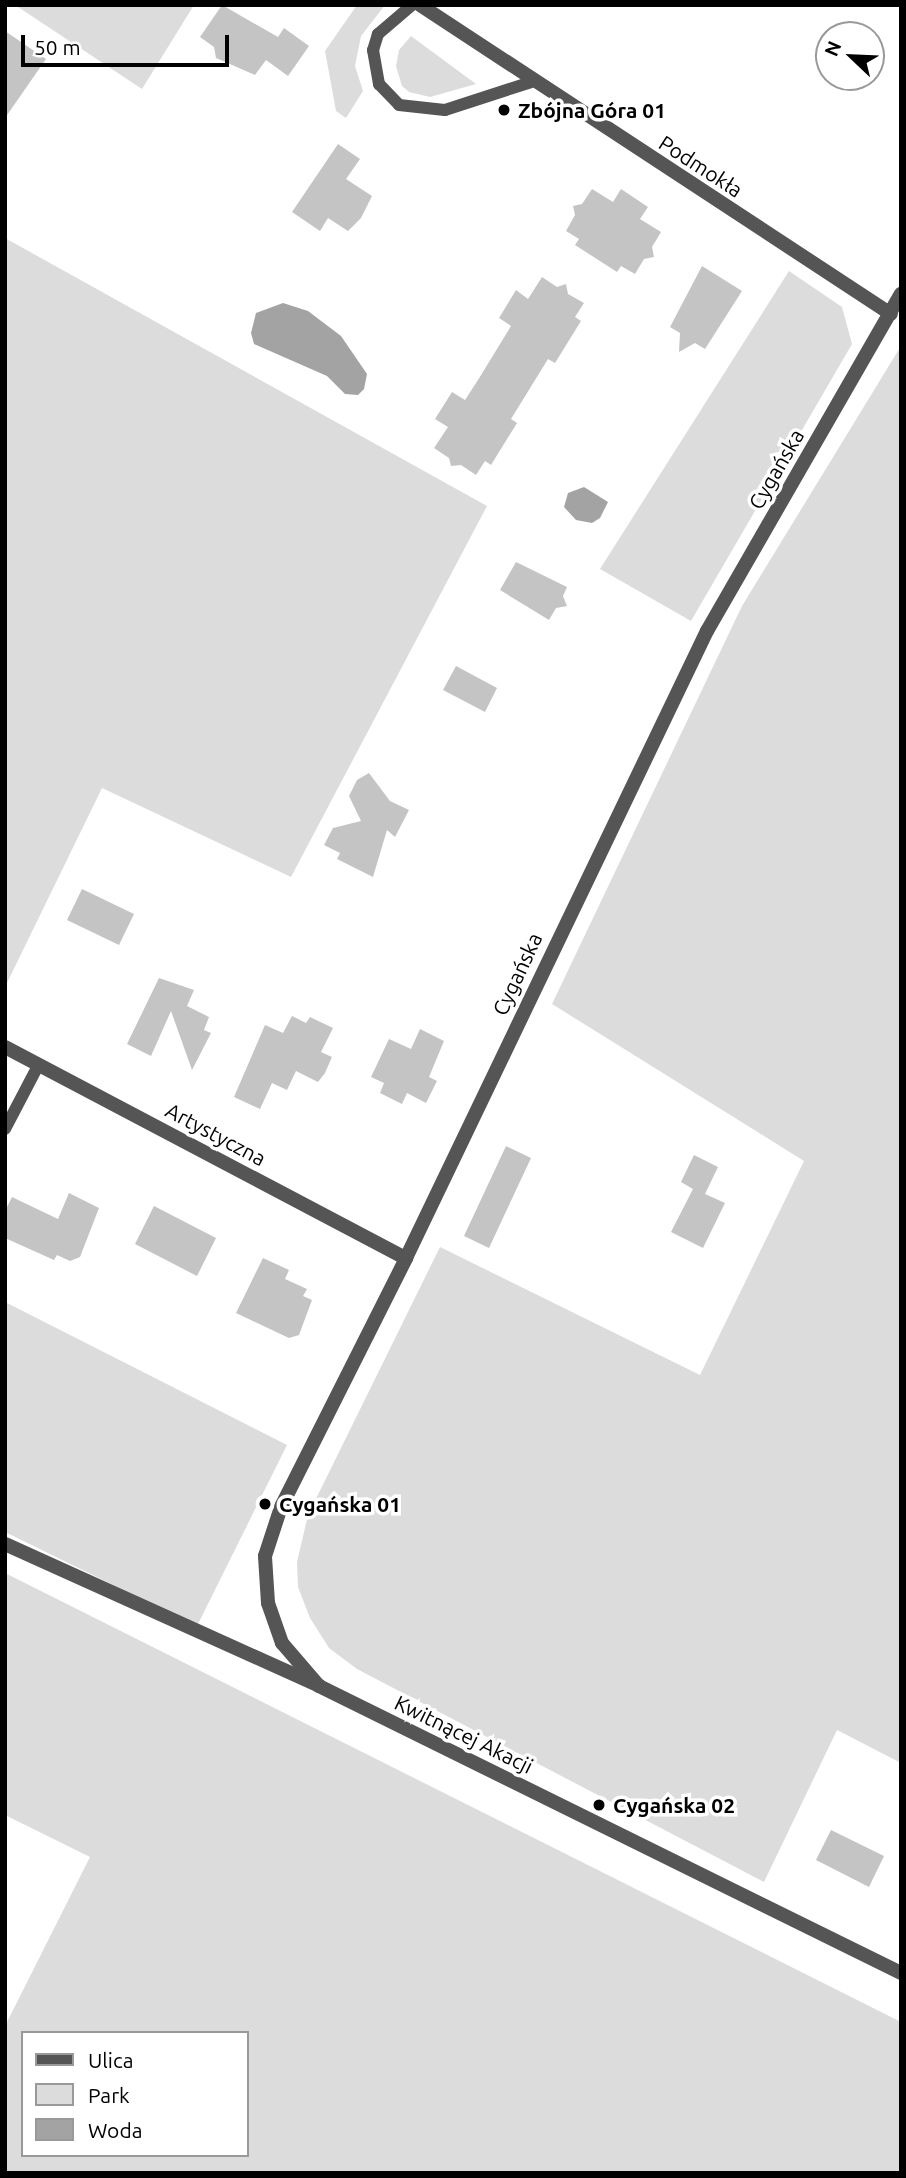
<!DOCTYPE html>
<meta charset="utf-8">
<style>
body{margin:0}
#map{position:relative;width:906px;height:2178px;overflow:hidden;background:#fff;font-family:Ubuntu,sans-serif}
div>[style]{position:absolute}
.green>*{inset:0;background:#dcdcdc}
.water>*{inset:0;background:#a3a3a3}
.building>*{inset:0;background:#c4c4c4}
.lane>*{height:12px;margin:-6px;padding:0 6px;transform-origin:6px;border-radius:6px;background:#555}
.street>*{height:14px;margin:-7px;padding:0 7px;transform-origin:7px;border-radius:7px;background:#555}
.dots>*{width:19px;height:19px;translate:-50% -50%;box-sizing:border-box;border:4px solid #fff;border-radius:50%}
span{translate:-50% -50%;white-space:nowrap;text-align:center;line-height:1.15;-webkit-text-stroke:7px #fff;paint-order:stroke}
.poi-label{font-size:21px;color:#000;font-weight:700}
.left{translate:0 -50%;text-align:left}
.street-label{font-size:21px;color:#000}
.frame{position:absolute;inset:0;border:7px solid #000;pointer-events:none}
.legend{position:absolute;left:21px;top:2031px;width:228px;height:126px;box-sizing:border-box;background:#fff;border:2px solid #999;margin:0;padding:9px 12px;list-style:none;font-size:21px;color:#000}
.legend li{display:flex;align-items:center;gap:14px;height:35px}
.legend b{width:35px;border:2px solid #999}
.north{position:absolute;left:815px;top:21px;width:70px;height:70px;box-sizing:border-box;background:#fff;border:2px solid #999;border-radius:50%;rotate:293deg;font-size:19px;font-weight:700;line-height:28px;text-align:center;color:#000}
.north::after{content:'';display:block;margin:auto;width:24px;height:32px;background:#000;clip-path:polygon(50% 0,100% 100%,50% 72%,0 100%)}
.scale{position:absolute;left:21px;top:35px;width:208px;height:32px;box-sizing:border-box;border:4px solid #000;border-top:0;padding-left:9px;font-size:21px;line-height:24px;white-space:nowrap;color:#000;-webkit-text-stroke:5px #fff;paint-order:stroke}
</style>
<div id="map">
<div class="green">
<div style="clip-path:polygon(15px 5px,194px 5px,142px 89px)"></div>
<div style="clip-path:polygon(357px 5px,385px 5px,361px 36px,355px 66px,363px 91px,346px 118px,336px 111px,325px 51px)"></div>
<div style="clip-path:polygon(411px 36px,476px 84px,430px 97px,409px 92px,402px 86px,396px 66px,399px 50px)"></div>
<div style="clip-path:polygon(5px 238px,487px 506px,291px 877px,102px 788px,5px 987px)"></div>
<div style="clip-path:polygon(789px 271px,842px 307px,852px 344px,691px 621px,600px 569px)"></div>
<div style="clip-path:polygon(901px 346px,901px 1763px,837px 1730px,764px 1882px,357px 1669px,329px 1648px,310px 1618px,298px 1587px,297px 1562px,308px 1515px,440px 1247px,700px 1375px,804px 1161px,552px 1004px,742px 606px)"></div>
<div style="clip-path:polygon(5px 1302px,287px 1445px,197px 1626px,5px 1532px)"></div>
<div style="clip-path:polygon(evenodd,5px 1573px,901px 2022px,901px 2173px,5px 2173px,5px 2026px,90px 1857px,5px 1815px,5px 1573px,23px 2033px,247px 2033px,247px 2155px,23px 2155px,23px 2033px)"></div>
</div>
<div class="water">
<div style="clip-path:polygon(283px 303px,308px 311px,341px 336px,367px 374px,364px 389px,358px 395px,345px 394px,327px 376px,254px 344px,251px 333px,256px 313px)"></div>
<div style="clip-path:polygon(584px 487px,608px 502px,600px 518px,592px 523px,576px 520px,564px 507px,568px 493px)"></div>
</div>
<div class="building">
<div style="clip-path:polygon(222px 5px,278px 37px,284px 28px,309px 46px,288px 76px,266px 60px,255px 75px,216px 58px,214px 47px,200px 37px)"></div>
<div style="clip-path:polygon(5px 31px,46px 59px,5px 118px)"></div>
<div style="clip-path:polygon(338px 144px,360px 159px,346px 179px,372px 196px,361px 218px,348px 231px,328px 218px,320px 231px,292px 212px)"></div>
<div style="clip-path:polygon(592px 189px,613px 202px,621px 189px,648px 207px,640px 219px,661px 232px,652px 247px,654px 257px,644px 259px,635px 274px,621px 266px,617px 272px,575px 245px,579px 239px,566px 231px,575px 215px,573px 206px,582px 204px)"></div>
<div style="clip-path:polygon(702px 266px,742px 291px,705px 349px,695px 343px,679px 352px,680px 333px,670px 327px)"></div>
<div style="clip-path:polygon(542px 277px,557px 287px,566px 284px,568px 294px,584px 303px,575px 317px,581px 321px,555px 363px,548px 359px,511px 419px,517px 423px,491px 465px,485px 461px,476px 475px,461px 465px,451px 466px,449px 458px,434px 448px,448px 427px,435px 419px,452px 392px,465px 400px,478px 380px,511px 326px,499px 318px,516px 290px,528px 299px)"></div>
<div style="clip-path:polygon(516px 562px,567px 587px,563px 596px,567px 606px,556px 608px,549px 620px,500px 590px)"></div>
<div style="clip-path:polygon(456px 666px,497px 688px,485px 712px,443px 690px)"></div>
<div style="clip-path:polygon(369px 773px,390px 801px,409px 810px,395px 837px,387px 830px,373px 877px,337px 859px,340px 853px,324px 845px,333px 828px,361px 821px,349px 796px,357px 780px)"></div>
<div style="clip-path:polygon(82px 889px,134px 914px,119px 945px,67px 920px)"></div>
<div style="clip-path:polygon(159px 978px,194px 990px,187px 1006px,209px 1017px,204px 1030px,211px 1033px,192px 1070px,171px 1011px,151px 1056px,127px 1044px)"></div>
<div style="clip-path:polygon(292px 1016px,306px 1023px,310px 1017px,333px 1028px,321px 1052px,332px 1057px,325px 1073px,318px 1082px,296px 1071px,287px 1090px,272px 1083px,260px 1109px,234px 1097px,265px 1025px,283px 1033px)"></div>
<div style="clip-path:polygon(420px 1029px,444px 1041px,429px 1077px,437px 1081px,426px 1103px,407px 1093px,402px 1104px,380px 1093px,384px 1083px,371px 1077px,389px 1039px,411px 1049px)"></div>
<div style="clip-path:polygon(506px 1146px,531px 1158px,489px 1248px,464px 1236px)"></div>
<div style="clip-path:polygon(694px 1155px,718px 1167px,705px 1194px,725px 1203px,703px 1248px,671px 1232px,693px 1189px,681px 1182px)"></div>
<div style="clip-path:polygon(69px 1193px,99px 1208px,80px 1257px,70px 1261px,57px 1255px,54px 1260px,5px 1238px,5px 1211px,12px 1197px,58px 1219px)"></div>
<div style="clip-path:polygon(154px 1206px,216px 1238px,197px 1276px,135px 1244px)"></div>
<div style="clip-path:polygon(263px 1258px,289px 1270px,285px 1279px,307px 1289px,303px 1296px,312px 1300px,299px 1335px,289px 1338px,236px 1313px)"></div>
<div style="clip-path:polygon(831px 1830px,884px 1856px,869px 1887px,816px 1860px)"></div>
</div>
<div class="lane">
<div style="left:412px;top:5px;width:45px;rotate:139.5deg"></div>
<div style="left:378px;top:34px;width:17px;rotate:107deg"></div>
<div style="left:373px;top:50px;width:35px;rotate:80deg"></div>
<div style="left:379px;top:84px;width:29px;rotate:46deg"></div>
<div style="left:399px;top:105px;width:46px;rotate:6.2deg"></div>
<div style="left:445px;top:110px;width:90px;rotate:-18deg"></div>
<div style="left:5px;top:1129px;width:73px;rotate:-62.4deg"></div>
</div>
<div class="street">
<div style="left:420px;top:5px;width:563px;rotate:33.27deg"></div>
<div style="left:5px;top:1047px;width:453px;rotate:27.8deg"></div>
<div style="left:5px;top:1544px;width:345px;rotate:24.3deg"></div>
<div style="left:319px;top:1686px;width:649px;rotate:26.25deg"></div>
<div style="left:319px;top:1686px;width:57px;rotate:-130.7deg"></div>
<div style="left:282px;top:1643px;width:42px;rotate:-109.3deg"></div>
<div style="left:268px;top:1603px;width:47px;rotate:-93.7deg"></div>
<div style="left:265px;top:1556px;width:52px;rotate:-71.9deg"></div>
<div style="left:281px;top:1507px;width:279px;rotate:-63.3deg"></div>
<div style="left:406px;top:1258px;width:696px;rotate:-64.36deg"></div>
<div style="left:707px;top:631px;width:389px;rotate:-60.1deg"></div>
</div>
<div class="dots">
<div style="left:504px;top:110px;background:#000"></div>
<div style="left:265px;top:1504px;background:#000"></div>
<div style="left:599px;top:1805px;background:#000"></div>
</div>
<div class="poi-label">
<span class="left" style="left:518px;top:110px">Zbójna Góra 01</span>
<span class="left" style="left:279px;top:1504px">Cygańska 01</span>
<span class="left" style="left:613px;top:1805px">Cygańska 02</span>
</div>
<div class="street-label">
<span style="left:701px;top:166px;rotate:33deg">Podmokła</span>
<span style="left:776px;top:469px;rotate:-60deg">Cygańska</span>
<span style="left:517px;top:974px;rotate:-65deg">Cygańska</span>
<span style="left:216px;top:1134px;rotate:28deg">Artystyczna</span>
<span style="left:464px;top:1734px;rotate:26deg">Kwitnącej Akacji</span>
</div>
<div class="frame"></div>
<ul class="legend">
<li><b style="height:9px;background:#555"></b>Ulica</li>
<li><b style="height:19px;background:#dcdcdc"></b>Park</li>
<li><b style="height:19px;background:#a3a3a3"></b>Woda</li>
</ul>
<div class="north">N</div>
<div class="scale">50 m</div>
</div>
